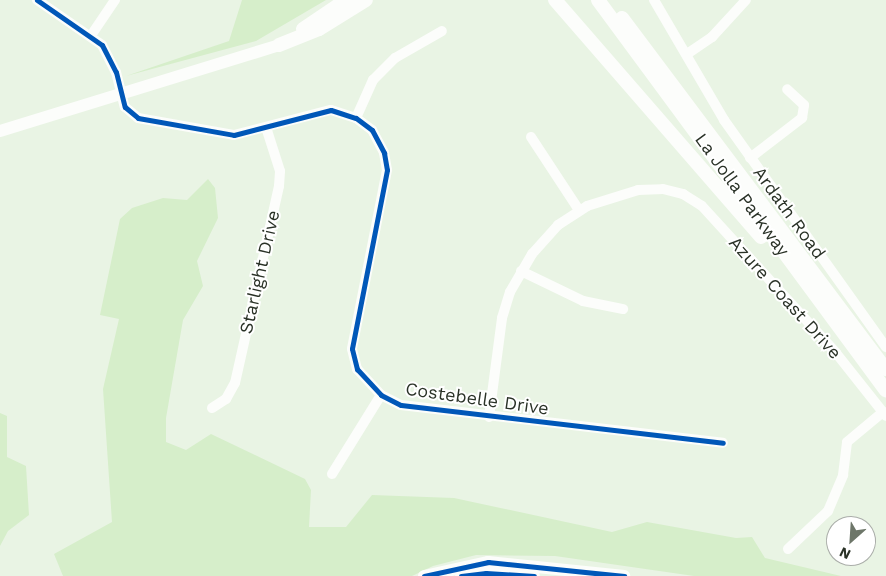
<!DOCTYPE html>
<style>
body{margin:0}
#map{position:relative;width:886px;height:576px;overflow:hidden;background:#e9f4e4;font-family:"Work Sans",sans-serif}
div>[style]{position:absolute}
.green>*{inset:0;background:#d6eeca}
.minor>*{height:10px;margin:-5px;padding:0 5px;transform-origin:5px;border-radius:5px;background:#fcfdfb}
.major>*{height:12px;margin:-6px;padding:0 6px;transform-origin:6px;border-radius:6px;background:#fcfdfb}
.highway>*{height:14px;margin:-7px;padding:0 7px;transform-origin:7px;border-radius:7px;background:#fcfdfb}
.cycleway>*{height:5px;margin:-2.5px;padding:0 2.5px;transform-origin:2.5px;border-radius:2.5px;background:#0057b8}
span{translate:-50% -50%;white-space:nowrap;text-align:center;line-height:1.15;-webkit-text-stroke:4px #fff;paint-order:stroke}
.street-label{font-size:18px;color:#2a3227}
.north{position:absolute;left:826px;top:516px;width:50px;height:50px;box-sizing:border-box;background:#fff;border:1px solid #aaada9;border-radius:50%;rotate:206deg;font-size:14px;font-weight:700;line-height:20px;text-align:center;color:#2a3227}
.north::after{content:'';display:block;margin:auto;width:18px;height:22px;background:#6d7669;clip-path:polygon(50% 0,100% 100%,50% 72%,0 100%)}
</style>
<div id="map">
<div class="green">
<div style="clip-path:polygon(242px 0,326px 0,256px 41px,126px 76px,229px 41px)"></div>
<div style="clip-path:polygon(208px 179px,215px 188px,218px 218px,197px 261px,203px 286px,183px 320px,166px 418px,166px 442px,186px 450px,211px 434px,305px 479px,311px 490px,309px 527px,346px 527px,372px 495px,454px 498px,612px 532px,647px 522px,736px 538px,752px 537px,765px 558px,841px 576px,694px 576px,555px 556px,476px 555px,433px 566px,412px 576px,63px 576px,54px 554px,112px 522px,103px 389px,119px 319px,100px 315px,120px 219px,132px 208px,163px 198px,187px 200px)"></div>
<div style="clip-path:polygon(0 413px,7px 416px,7px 457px,26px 466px,29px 515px,8px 531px,0 546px)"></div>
</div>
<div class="minor">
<div style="left:37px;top:0;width:79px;rotate:34.7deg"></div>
<div style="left:102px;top:45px;width:30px;rotate:63deg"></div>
<div style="left:116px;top:72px;width:36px;rotate:76deg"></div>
<div style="left:125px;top:107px;width:17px;rotate:40deg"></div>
<div style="left:138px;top:118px;width:97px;rotate:10deg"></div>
<div style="left:234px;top:135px;width:100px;rotate:-14.5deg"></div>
<div style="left:331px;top:110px;width:26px;rotate:18deg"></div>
<div style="left:356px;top:118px;width:20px;rotate:37deg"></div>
<div style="left:372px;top:130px;width:26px;rotate:62deg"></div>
<div style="left:384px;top:153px;width:17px;rotate:80deg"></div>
<div style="left:387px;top:170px;width:182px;rotate:101.1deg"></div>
<div style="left:352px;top:349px;width:21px;rotate:76deg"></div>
<div style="left:357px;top:369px;width:35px;rotate:47deg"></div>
<div style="left:381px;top:395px;width:22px;rotate:27deg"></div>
<div style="left:401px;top:405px;width:324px;rotate:6.7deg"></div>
<div style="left:654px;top:0;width:139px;rotate:59.7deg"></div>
<div style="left:724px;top:120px;width:279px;rotate:54.5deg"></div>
<div style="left:92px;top:34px;width:41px;rotate:-55.9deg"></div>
<div style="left:687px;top:54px;width:30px;rotate:-34deg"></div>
<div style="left:712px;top:37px;width:50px;rotate:-47.4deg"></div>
<div style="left:356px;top:118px;width:42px;rotate:-65.9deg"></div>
<div style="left:373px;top:80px;width:31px;rotate:-45deg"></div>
<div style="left:395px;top:58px;width:54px;rotate:-29.9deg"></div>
<div style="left:531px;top:137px;width:87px;rotate:56.7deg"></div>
<div style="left:750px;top:158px;width:66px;rotate:-37.6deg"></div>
<div style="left:802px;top:118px;width:13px;rotate:-81deg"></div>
<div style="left:804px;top:105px;width:23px;rotate:-137deg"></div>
<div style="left:521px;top:271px;width:69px;rotate:25.8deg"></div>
<div style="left:583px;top:301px;width:41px;rotate:11.3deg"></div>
<div style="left:212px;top:408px;width:17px;rotate:-33deg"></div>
<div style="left:226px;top:399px;width:18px;rotate:-61deg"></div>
<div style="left:235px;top:383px;width:202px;rotate:-77.4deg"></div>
<div style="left:279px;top:186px;width:15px;rotate:-86deg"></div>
<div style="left:280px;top:171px;width:46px;rotate:-107.7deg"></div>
<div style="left:489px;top:417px;width:100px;rotate:-82.5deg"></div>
<div style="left:502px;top:318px;width:27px;rotate:-73deg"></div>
<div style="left:510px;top:292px;width:44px;rotate:-59.9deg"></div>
<div style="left:532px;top:254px;width:39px;rotate:-48deg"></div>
<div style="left:558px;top:225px;width:35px;rotate:-33deg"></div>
<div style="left:587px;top:206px;width:53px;rotate:-17.4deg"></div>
<div style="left:638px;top:190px;width:25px;rotate:-2deg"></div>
<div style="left:663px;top:189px;width:21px;rotate:14deg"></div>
<div style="left:683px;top:194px;width:22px;rotate:32deg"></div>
<div style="left:702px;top:206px;width:199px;rotate:47.6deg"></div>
<div style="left:836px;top:353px;width:80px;rotate:51.6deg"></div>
<div style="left:332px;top:474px;width:93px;rotate:-58.2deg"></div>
<div style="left:788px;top:549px;width:55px;rotate:-43.5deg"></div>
<div style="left:828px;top:511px;width:39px;rotate:-67deg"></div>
<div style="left:843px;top:475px;width:33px;rotate:-83deg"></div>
<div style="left:847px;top:442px;width:47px;rotate:-39.8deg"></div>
</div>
<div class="major">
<div style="left:0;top:131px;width:292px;rotate:-17.1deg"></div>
<div style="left:424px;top:576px;width:66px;rotate:-12.3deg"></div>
<div style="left:488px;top:562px;width:137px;rotate:5.9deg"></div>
<div style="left:461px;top:576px;width:25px;rotate:-7deg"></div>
<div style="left:486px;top:573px;width:48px;rotate:3.6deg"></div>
</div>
<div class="highway">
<div style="left:555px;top:0;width:314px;rotate:49deg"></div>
<div style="left:598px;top:0;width:485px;rotate:53.6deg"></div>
<div style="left:622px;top:18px;width:439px;rotate:53.1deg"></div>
<div style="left:303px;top:29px;width:52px;rotate:-34deg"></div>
<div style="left:279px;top:45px;width:43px;rotate:-21.8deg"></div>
<div style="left:319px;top:29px;width:55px;rotate:-31.7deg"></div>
</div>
<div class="cycleway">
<div style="left:37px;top:0;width:79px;rotate:34.7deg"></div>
<div style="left:102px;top:45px;width:30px;rotate:63deg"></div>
<div style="left:116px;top:72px;width:36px;rotate:76deg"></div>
<div style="left:125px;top:107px;width:17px;rotate:40deg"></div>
<div style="left:138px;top:118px;width:97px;rotate:10deg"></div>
<div style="left:234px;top:135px;width:100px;rotate:-14.5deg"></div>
<div style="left:331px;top:110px;width:26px;rotate:18deg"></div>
<div style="left:356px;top:118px;width:20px;rotate:37deg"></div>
<div style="left:372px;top:130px;width:26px;rotate:62deg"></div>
<div style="left:384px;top:153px;width:17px;rotate:80deg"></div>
<div style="left:387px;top:170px;width:182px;rotate:101.1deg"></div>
<div style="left:352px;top:349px;width:21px;rotate:76deg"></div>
<div style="left:357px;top:369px;width:35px;rotate:47deg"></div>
<div style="left:381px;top:395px;width:22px;rotate:27deg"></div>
<div style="left:401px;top:405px;width:324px;rotate:6.7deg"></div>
<div style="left:424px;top:576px;width:66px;rotate:-12.3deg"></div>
<div style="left:488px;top:562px;width:137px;rotate:5.9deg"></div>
<div style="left:461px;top:576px;width:25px;rotate:-7deg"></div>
<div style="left:486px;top:573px;width:48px;rotate:3.6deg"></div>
</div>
<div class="street-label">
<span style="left:742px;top:195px;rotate:54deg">La Jolla Parkway</span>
<span style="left:789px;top:213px;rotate:54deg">Ardath Road</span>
<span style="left:260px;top:272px;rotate:-77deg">Starlight Drive</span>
<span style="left:785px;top:298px;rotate:48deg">Azure Coast Drive</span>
<span style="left:477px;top:399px;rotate:8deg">Costebelle Drive</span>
</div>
<div class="north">N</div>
</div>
